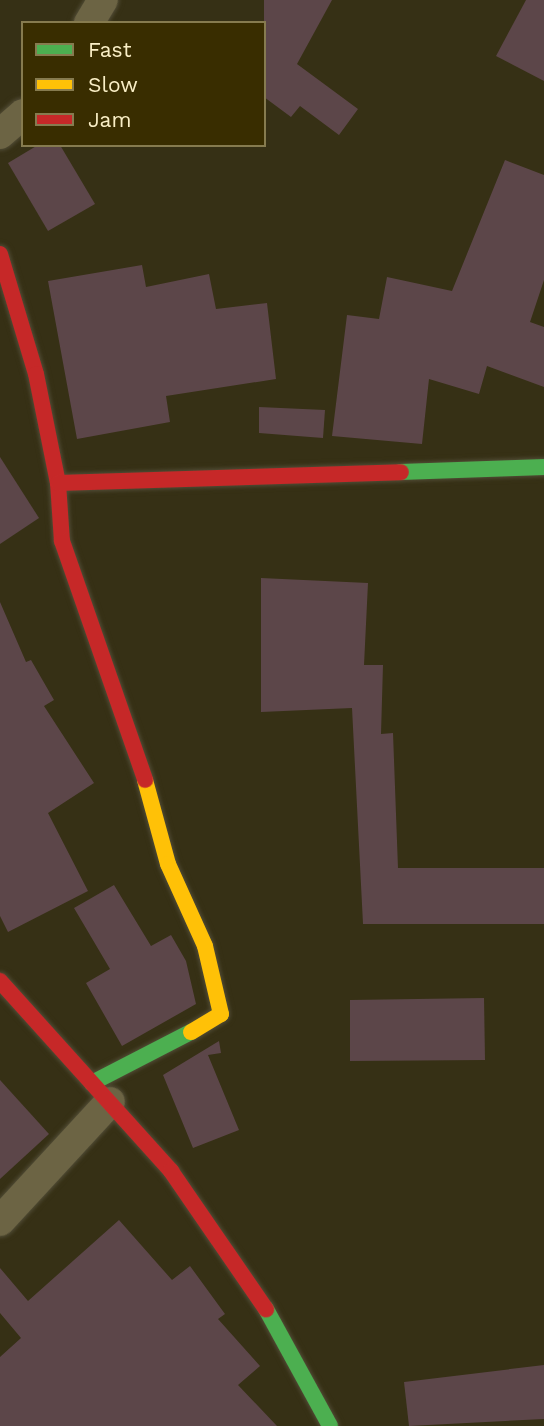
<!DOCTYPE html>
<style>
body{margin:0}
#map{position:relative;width:544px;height:1426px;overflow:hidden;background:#363015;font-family:"Work Sans",sans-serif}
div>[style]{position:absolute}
.building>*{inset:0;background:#5c4649}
.roads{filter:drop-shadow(0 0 2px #514c36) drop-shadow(0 0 2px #514c36)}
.street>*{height:30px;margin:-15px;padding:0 15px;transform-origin:15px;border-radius:15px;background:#6c6444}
.fast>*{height:16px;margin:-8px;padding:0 8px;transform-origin:8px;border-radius:8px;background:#4caf50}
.slow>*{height:16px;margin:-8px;padding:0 8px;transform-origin:8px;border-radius:8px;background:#ffc107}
.jam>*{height:16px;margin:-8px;padding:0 8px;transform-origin:8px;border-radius:8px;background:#c62828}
span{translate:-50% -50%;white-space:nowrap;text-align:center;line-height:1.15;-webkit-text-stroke:7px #392d00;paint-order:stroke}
.legend{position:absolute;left:21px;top:21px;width:245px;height:126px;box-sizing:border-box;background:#392d00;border:2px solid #867b4f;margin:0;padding:9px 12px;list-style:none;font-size:21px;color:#faefc6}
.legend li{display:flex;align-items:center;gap:14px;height:35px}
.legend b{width:35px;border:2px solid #867b4f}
</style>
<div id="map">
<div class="building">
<div style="clip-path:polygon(264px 0,332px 0,297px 64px,358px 109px,339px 135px,300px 106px,291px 117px,264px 97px)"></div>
<div style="clip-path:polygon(526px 0,544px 0,544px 81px,496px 56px)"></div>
<div style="clip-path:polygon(38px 145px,60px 145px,95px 204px,48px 231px,8px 163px)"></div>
<div style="clip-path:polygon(505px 160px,544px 175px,544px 280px,530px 322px,544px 327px,544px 387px,487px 366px,479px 394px,429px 379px,422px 444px,332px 436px,347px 315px,379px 319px,387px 277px,452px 291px)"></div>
<div style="clip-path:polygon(142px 265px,146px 287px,209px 274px,216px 309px,267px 303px,276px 379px,166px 396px,170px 422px,77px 439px,48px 281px)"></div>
<div style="clip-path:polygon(259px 407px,325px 410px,323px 438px,259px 433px)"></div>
<div style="clip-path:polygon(0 457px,39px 518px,0 544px)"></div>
<div style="clip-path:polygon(261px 578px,368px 583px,364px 665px,383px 665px,381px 734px,393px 733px,398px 868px,544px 868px,544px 924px,363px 924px,352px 708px,261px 712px)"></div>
<div style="clip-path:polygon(0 602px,26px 662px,31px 660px,54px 700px,44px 706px,94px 783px,48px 813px,88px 891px,8px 932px,0 916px)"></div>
<div style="clip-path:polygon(114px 885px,151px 946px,171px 935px,186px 961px,196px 1004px,122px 1046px,86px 983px,110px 969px,74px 908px)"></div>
<div style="clip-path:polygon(484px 998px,485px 1060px,350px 1061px,350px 1000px)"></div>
<div style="clip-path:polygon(219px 1041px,221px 1053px,208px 1055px,239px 1130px,193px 1148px,163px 1075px)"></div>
<div style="clip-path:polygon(0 1080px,49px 1134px,0 1179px)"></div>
<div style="clip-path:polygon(119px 1220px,172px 1280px,190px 1266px,225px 1314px,218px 1319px,260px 1366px,238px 1385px,277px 1426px,0 1426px,0 1357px,21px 1338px,0 1313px,0 1268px,28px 1301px)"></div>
<div style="clip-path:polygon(544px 1365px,544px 1419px,409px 1426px,404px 1382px)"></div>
</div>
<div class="roads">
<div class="street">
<div style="left:89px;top:23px;width:27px;rotate:-59deg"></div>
<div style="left:0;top:134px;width:30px;rotate:-41deg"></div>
<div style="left:0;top:1221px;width:162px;rotate:-47.3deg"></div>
</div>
<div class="fast">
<div style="left:401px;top:472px;width:143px;rotate:-2deg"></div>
<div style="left:92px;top:1083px;width:111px;rotate:-27.3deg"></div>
<div style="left:266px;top:1309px;width:133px;rotate:61.3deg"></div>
</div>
<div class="slow">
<div style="left:145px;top:780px;width:87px;rotate:74.7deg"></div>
<div style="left:168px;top:864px;width:90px;rotate:65.7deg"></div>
<div style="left:205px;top:946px;width:70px;rotate:76.8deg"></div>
<div style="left:221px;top:1014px;width:35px;rotate:149deg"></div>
</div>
<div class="jam">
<div style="left:0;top:254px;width:125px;rotate:73.3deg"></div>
<div style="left:36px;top:374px;width:111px;rotate:78.6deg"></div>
<div style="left:58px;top:483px;width:58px;rotate:86.1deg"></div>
<div style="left:62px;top:541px;width:253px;rotate:70.8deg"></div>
<div style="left:58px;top:483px;width:343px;rotate:-1.8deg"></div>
<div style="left:0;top:981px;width:256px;rotate:48deg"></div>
<div style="left:171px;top:1171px;width:168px;rotate:55.5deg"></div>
</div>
</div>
<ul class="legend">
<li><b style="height:9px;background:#4caf50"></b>Fast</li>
<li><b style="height:9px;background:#ffc107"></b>Slow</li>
<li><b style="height:9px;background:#c62828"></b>Jam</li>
</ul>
</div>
